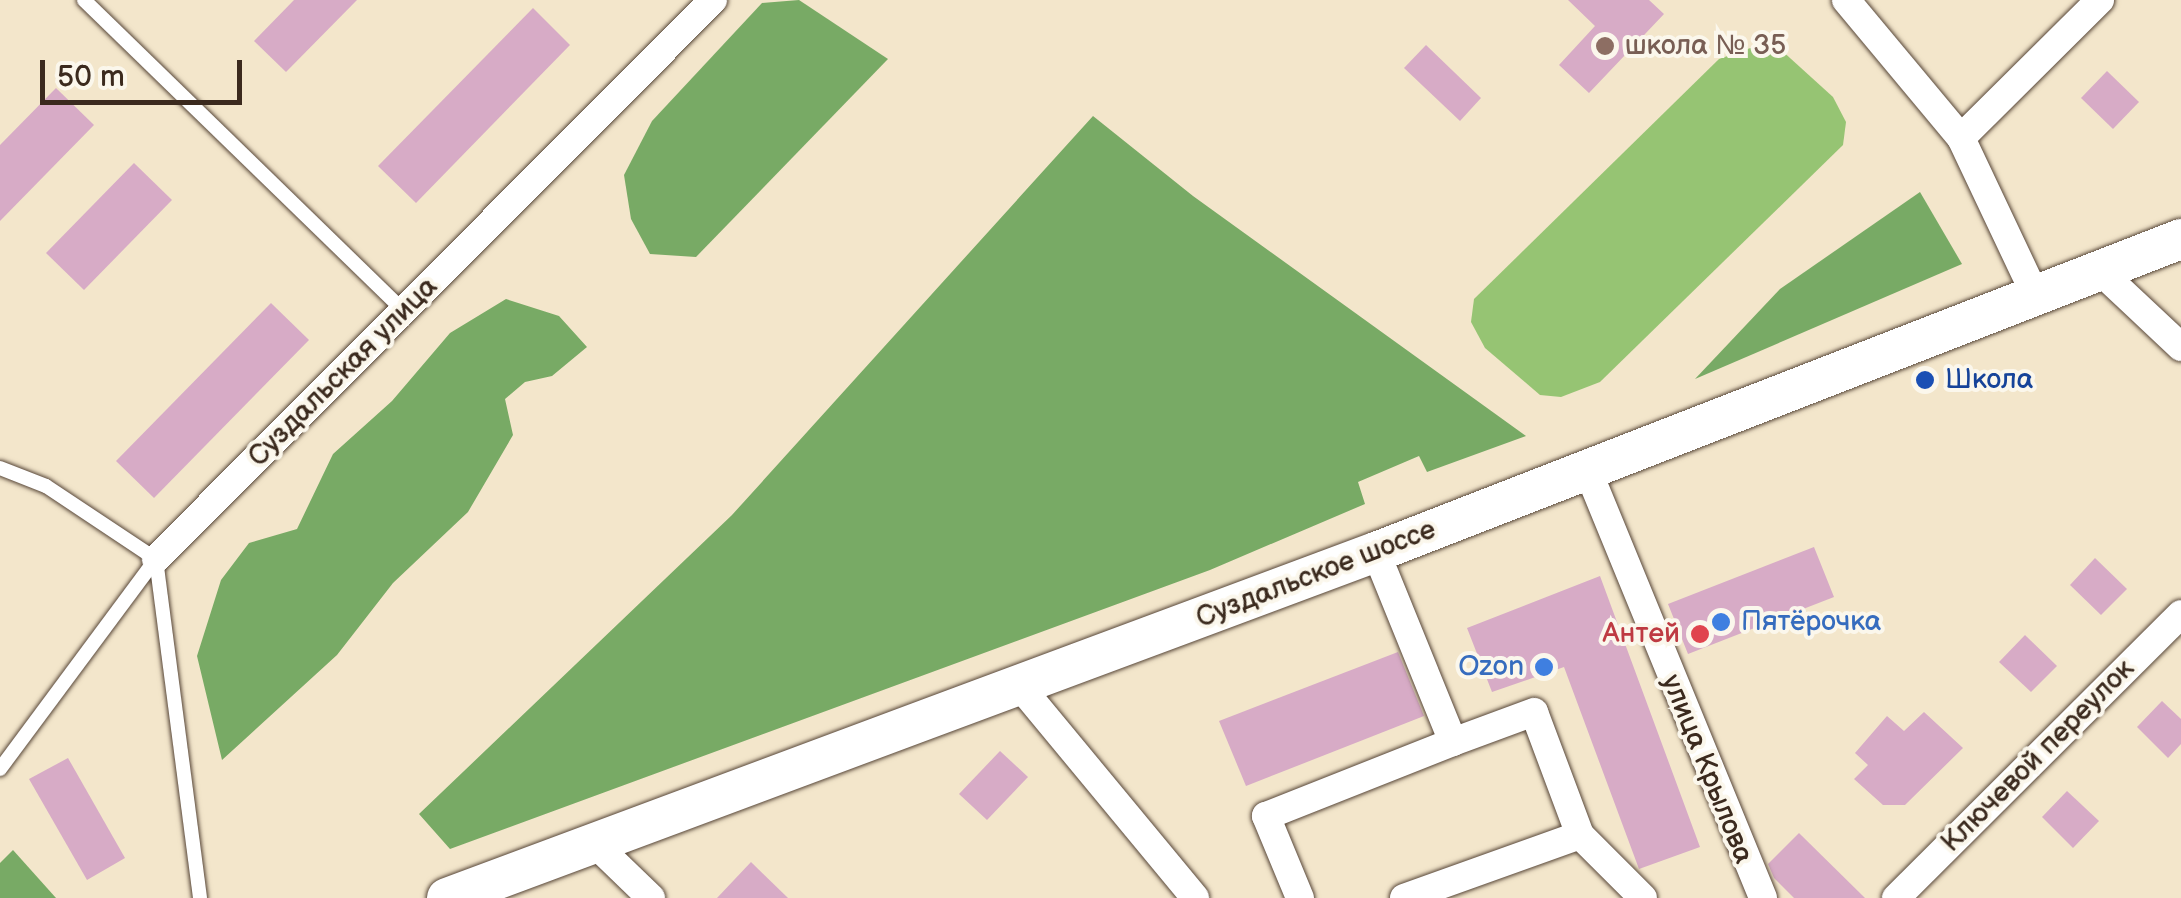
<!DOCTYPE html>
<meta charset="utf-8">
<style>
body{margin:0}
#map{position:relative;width:2181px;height:898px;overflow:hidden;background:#f3e6cb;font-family:"Balsamiq Sans",sans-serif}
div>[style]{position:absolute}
.green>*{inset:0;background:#96c473}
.forest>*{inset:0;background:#78aa65}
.building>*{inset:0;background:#d7abc6}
.roads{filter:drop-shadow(0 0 2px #574638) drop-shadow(0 0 2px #574638)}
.service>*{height:14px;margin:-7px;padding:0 7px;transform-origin:7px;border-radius:7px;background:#fff}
.minor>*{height:28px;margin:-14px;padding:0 14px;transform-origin:14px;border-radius:14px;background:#fff}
.secondary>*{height:40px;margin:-20px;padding:0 20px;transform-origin:20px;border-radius:20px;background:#fff}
.dots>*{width:28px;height:28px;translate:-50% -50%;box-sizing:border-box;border:5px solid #fbf7ec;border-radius:50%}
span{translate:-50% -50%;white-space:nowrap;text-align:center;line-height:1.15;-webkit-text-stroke:8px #fbf7ec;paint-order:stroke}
.education-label{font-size:28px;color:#785e54}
.left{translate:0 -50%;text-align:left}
.street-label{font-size:28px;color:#3b2a1e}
.transit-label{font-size:28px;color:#164399}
.shop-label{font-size:28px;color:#366cbe}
.right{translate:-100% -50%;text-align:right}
.health-label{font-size:28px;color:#be3a42}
.scale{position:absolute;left:40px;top:60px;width:202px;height:45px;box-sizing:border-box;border:5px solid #3b2a1e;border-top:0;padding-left:12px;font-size:30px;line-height:35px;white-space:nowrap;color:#3b2a1e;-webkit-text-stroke:8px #fbf7ec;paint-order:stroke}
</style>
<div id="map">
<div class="green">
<div style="clip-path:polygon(1759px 45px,1779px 48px,1833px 97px,1846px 122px,1843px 145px,1600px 382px,1561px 397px,1540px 395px,1485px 348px,1471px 322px,1474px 299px,1719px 59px)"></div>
</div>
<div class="forest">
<div style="clip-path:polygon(799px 0,888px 59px,696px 257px,650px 254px,631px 219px,624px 175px,652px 121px,762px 3px)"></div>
<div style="clip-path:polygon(1093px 116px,1193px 196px,1526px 436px,1427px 472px,1419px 456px,1358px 482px,1365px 504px,1210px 570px,450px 849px,419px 814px,732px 515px)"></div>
<div style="clip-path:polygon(1920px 192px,1962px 264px,1695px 379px,1780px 289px)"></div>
<div style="clip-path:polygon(506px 299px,559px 316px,587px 347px,552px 376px,525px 382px,505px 399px,513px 435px,468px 512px,393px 583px,337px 655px,222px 760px,197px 656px,221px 580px,249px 543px,297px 529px,333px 454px,392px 401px,450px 333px)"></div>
<div style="clip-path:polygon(13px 850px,56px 898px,0 898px,0 863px)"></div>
</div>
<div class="building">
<div style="clip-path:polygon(294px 0,357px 0,286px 72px,254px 41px)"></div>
<div style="clip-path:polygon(1568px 0,1649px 0,1664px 14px,1589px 93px,1559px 65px,1595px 26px)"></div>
<div style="clip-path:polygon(533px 8px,570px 45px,416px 203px,378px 166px)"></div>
<div style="clip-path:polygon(1426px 45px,1481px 98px,1460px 121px,1404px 68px)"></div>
<div style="clip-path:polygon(2107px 71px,2139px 102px,2113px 129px,2081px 98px)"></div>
<div style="clip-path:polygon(56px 88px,94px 125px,0 221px,0 145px)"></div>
<div style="clip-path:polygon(134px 163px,172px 200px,84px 290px,46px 253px)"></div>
<div style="clip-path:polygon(271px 303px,309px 340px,154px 498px,116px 461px)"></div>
<div style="clip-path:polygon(1814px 547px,1834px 597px,1688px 654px,1668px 604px)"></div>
<div style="clip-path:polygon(2095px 558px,2127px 589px,2101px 615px,2070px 585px)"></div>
<div style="clip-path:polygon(1600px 576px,1700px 847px,1639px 869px,1564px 667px,1492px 692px,1467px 628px)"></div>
<div style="clip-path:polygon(2025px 635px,2057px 666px,2031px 692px,1999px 662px)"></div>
<div style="clip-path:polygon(1398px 652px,1424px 716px,1246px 786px,1219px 721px)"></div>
<div style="clip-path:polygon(2162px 701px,2181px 719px,2181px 744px,2168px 758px,2137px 727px)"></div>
<div style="clip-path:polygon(1924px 712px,1963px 748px,1905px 805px,1883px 805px,1854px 779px,1868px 765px,1855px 753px,1887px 716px,1904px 731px)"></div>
<div style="clip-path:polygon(1000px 751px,1028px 777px,987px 820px,959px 794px)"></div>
<div style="clip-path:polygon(68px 758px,125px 858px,87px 880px,29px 779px)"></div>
<div style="clip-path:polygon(2067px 791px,2099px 821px,2073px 848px,2042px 817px)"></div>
<div style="clip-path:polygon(1799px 833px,1865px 898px,1794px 898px,1774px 878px,1768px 864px)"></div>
<div style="clip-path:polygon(751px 862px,788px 898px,717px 898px)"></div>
</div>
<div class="roads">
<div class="service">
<div style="left:84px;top:0;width:446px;rotate:44.2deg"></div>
<div style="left:0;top:468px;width:49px;rotate:21.4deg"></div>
<div style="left:46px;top:486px;width:132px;rotate:33.6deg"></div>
<div style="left:156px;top:559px;width:342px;rotate:82.6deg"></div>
<div style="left:0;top:769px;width:262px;rotate:-53.4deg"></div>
</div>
<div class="minor">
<div style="left:1846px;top:0;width:180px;rotate:50.2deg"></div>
<div style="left:1961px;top:138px;width:176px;rotate:64.7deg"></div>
<div style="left:1961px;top:138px;width:196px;rotate:-44.8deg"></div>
<div style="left:2100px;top:271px;width:111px;rotate:43.2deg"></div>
<div style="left:1588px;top:471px;width:461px;rotate:67.7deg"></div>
<div style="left:156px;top:559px;width:789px;rotate:-45.1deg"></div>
<div style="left:1019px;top:685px;width:276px;rotate:50.4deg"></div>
<div style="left:1580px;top:835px;width:89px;rotate:45deg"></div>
<div style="left:592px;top:841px;width:82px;rotate:44deg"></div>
<div style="left:1300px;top:898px;width:89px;rotate:-112.5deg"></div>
<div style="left:1266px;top:816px;width:201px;rotate:-21.6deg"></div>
<div style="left:1453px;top:742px;width:205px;rotate:-112.1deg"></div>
<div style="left:1404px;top:898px;width:187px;rotate:-19.7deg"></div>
<div style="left:1580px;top:835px;width:131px;rotate:-110.5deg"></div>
<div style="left:1534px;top:712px;width:86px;rotate:159.7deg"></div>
<div style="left:1896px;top:898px;width:402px;rotate:-44.9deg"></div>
</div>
<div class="secondary">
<div style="left:447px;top:898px;width:991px;rotate:-20.43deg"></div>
<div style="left:1376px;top:552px;width:864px;rotate:-21.25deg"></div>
</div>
</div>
<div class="dots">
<div style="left:1605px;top:46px;background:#8d6e63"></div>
<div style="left:1925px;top:380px;background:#1a4fb4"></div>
<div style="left:1721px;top:622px;background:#3f7fe0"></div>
<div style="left:1700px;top:634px;background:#e0444e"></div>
<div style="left:1544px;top:667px;background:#3f7fe0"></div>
</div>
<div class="education-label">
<span class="left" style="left:1625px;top:46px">школа № 35</span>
</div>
<div class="street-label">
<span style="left:343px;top:372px;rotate:-45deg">Суздальская улица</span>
<span style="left:1316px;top:574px;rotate:-21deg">Суздальское шоссе</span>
<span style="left:2038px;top:756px;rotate:-45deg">Ключевой переулок</span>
<span style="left:1707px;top:769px;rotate:68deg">улица Крылова</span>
</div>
<div class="transit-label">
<span class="left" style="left:1945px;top:380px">Школа</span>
</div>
<div class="shop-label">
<span class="left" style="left:1741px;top:622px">Пятёрочка</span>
<span class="right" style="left:1524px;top:667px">Ozon</span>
</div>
<div class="health-label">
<span class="right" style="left:1680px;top:634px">Антей</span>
</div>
<div class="scale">50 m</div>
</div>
